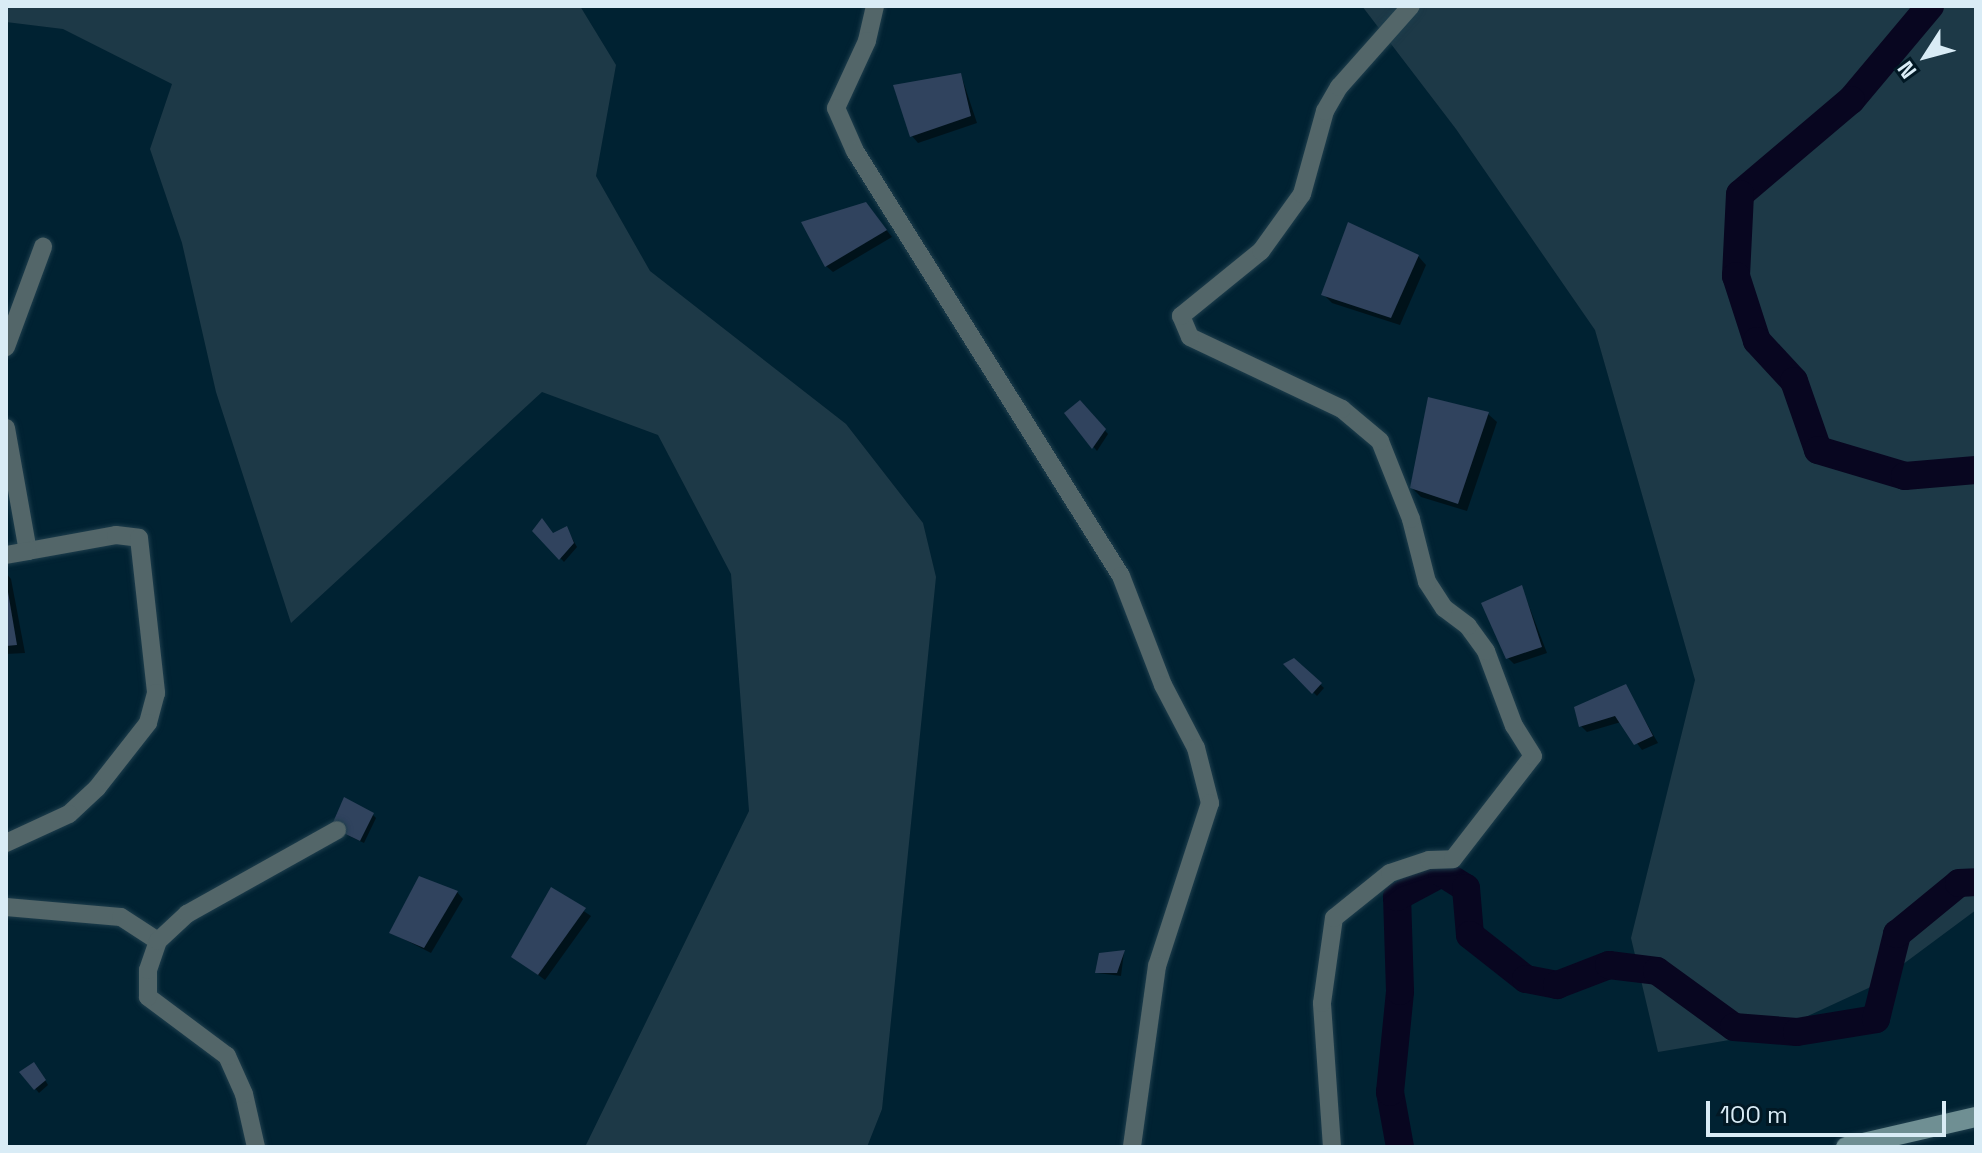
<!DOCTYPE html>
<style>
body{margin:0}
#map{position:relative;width:1982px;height:1153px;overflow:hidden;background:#002232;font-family:"Space Grotesk",sans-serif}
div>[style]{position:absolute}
.green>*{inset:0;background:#1d3947}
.shadow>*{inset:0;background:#0007}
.river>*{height:28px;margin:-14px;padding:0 14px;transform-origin:14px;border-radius:14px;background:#080620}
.building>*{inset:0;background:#30435e}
.roads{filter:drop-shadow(0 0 2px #1e3e4d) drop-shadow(0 0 2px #1e3e4d)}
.street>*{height:18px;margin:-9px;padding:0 9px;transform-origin:9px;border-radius:9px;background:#536669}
.secondary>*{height:20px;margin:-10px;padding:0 10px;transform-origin:10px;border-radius:10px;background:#6f8f93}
span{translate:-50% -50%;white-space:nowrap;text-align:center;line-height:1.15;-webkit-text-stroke:8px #011824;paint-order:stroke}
.frame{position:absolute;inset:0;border:8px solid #d9ecf6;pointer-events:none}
.north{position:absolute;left:1886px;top:16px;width:80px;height:80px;-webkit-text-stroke:6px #011824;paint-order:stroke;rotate:234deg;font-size:22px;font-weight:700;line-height:32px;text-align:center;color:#d9ecf6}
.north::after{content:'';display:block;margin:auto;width:28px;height:36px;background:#d9ecf6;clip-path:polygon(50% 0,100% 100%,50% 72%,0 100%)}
.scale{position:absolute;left:1706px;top:1101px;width:240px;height:36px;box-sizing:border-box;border:4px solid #d9ecf6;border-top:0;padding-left:10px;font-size:24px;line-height:28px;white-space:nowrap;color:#d9ecf6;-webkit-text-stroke:6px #011824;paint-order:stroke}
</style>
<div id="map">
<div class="green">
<div style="clip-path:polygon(6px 6px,580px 6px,616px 65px,596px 176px,650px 271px,846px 424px,923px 523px,936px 577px,882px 1109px,867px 1147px,585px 1147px,749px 811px,731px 574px,658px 435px,542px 392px,291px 623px,216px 392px,182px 243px,150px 149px,172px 84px,63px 29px,6px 22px)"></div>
<div style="clip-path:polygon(1362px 6px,1976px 6px,1976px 910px,1875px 985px,1771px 1033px,1658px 1052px,1631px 938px,1695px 680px,1595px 330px,1456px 129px)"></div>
</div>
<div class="shadow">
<div style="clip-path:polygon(961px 75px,977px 123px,918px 143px,912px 136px)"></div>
<div style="clip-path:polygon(866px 204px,892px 237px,833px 272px,826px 266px)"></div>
<div style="clip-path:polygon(1418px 256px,1426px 265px,1400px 325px,1332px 303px,1324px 295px)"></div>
<div style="clip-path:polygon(1080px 402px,1108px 434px,1097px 451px,1066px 414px)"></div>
<div style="clip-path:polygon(1488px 414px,1497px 422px,1467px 511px,1421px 497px,1412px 488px)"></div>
<div style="clip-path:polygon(567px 529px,577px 547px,564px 562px,535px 531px,553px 535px)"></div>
<div style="clip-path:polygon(6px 573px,11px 579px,25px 653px,6px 654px)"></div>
<div style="clip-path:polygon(1522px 588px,1547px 653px,1514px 664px,1507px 657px)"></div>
<div style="clip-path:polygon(1294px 660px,1324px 688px,1317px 696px,1286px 665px)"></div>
<div style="clip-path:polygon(1625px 686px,1658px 743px,1642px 750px,1621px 722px,1587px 732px,1581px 726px)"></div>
<div style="clip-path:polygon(372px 814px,376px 818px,364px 843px,337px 830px)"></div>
<div style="clip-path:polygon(551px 889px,591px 916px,545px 980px,514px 957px)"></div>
<div style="clip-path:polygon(457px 892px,463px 899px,431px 953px,392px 933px)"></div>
<div style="clip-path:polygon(1124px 952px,1121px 976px,1097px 973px)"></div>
<div style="clip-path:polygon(38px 1068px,48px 1085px,39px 1093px,22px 1073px)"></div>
</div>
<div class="river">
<div style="left:1930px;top:6px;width:123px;rotate:130deg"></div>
<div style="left:1851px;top:100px;width:145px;rotate:139.7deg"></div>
<div style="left:1740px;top:194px;width:82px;rotate:92.8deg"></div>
<div style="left:1736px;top:276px;width:68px;rotate:72.1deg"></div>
<div style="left:1757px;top:341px;width:54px;rotate:47.2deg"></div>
<div style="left:1794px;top:381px;width:73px;rotate:70.8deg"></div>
<div style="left:1818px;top:450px;width:91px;rotate:16.6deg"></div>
<div style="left:1905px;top:476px;width:71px;rotate:-4.8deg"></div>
<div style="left:1400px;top:1147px;width:56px;rotate:-100.3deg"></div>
<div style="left:1390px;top:1092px;width:101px;rotate:-84.3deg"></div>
<div style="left:1400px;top:991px;width:94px;rotate:-91.8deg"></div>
<div style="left:1397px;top:897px;width:51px;rotate:-28.1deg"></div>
<div style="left:1442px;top:873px;width:28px;rotate:32deg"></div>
<div style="left:1466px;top:888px;width:47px;rotate:85.1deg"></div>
<div style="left:1470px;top:935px;width:71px;rotate:38.2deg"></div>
<div style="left:1526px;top:979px;width:32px;rotate:11deg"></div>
<div style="left:1557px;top:985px;width:56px;rotate:-21deg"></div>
<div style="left:1609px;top:965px;width:48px;rotate:7.1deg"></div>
<div style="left:1657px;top:971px;width:95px;rotate:36deg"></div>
<div style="left:1734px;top:1027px;width:63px;rotate:4.5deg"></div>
<div style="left:1797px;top:1032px;width:80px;rotate:-9.3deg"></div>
<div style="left:1876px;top:1019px;width:88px;rotate:-76.1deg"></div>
<div style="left:1897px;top:934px;width:80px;rotate:-39.4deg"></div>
<div style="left:1959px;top:883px;width:17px;rotate:-3deg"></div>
</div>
<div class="building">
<div style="clip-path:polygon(961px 73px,971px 116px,910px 137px,893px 85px)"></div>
<div style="clip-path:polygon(866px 202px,887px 230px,825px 267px,801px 222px)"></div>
<div style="clip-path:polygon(1348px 222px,1419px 255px,1391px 318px,1321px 295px)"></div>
<div style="clip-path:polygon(1428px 397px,1489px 412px,1458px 504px,1410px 488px)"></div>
<div style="clip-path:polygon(1080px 400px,1106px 429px,1092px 449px,1064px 413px)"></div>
<div style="clip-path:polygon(542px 518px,553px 533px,567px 526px,574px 543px,559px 560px,532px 531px)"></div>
<div style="clip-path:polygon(1522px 585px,1542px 647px,1506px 659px,1481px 603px)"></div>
<div style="clip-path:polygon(6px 592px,8px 592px,17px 645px,6px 646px)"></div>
<div style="clip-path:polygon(1294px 658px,1322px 683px,1312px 694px,1283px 664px)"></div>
<div style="clip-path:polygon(1626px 684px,1653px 736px,1634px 745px,1615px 716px,1579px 727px,1574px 707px)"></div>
<div style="clip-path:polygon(344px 797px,374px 813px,360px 841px,331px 827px)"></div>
<div style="clip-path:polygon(419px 876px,458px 891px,424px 948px,389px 933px)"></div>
<div style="clip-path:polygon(551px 887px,586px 908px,538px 975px,511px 957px)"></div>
<div style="clip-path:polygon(1125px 950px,1117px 973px,1095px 973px,1099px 953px)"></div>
<div style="clip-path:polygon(34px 1062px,46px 1080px,34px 1090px,19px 1072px)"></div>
</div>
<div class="roads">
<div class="street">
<div style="left:875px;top:6px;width:36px;rotate:103deg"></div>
<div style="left:867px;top:41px;width:74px;rotate:114.8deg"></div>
<div style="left:836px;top:108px;width:47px;rotate:66.2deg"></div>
<div style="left:855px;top:151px;width:501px;rotate:57.96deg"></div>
<div style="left:1121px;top:576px;width:117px;rotate:68.9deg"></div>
<div style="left:1163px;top:685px;width:71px;rotate:62.4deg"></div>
<div style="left:1196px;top:748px;width:57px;rotate:75.7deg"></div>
<div style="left:1210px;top:803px;width:171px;rotate:108deg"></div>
<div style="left:1157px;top:966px;width:183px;rotate:97.9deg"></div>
<div style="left:6px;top:347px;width:107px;rotate:-69.7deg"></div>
<div style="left:6px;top:428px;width:125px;rotate:79.9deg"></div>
<div style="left:28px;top:551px;width:89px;rotate:-10.3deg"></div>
<div style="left:116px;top:535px;width:23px;rotate:7deg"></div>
<div style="left:139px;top:538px;width:156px;rotate:83.7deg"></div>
<div style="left:156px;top:693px;width:31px;rotate:105deg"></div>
<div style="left:148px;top:723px;width:83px;rotate:128.1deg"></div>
<div style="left:97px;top:788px;width:38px;rotate:137deg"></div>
<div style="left:69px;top:814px;width:69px;rotate:155.3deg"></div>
<div style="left:6px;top:555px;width:22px;rotate:-10deg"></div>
<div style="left:6px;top:907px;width:115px;rotate:5deg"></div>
<div style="left:121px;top:917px;width:44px;rotate:33deg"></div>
<div style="left:256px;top:1147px;width:54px;rotate:-102.8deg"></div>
<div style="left:244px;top:1094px;width:42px;rotate:-114.1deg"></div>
<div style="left:227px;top:1056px;width:99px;rotate:-143.2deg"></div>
<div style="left:148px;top:997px;width:27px;rotate:-90deg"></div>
<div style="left:148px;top:970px;width:31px;rotate:-71deg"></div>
<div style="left:158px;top:941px;width:40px;rotate:-43deg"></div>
<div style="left:187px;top:914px;width:172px;rotate:-29.2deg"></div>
<div style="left:1332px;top:1147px;width:144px;rotate:-94deg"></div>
<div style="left:1322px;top:1003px;width:86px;rotate:-82deg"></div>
<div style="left:1334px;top:918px;width:72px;rotate:-38.8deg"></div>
<div style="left:1390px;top:873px;width:41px;rotate:-18.4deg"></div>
<div style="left:1429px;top:860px;width:24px;rotate:-2deg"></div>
<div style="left:1453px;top:859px;width:130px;rotate:-52.2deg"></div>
<div style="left:1533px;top:756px;width:36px;rotate:-122deg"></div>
<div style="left:1514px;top:726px;width:80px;rotate:-110.5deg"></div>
<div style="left:1486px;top:651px;width:31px;rotate:-126deg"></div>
<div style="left:1468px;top:626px;width:30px;rotate:-143deg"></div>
<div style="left:1444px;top:608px;width:31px;rotate:-123deg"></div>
<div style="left:1427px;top:582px;width:65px;rotate:-104.3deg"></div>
<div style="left:1411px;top:519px;width:84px;rotate:-111.7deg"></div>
<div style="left:1380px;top:441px;width:50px;rotate:-139.9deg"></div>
<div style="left:1342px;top:409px;width:168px;rotate:-154.7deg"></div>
<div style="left:1190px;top:337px;width:23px;rotate:-113deg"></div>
<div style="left:1181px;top:316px;width:103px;rotate:-39.1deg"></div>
<div style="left:1261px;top:251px;width:70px;rotate:-54.3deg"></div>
<div style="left:1302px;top:194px;width:86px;rotate:-74.5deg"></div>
<div style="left:1325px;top:111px;width:28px;rotate:-60deg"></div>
<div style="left:1339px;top:87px;width:108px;rotate:-48.4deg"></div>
</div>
<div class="secondary">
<div style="left:1846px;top:1147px;width:133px;rotate:-13deg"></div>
</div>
</div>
<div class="frame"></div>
<div class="north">N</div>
<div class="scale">100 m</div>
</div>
